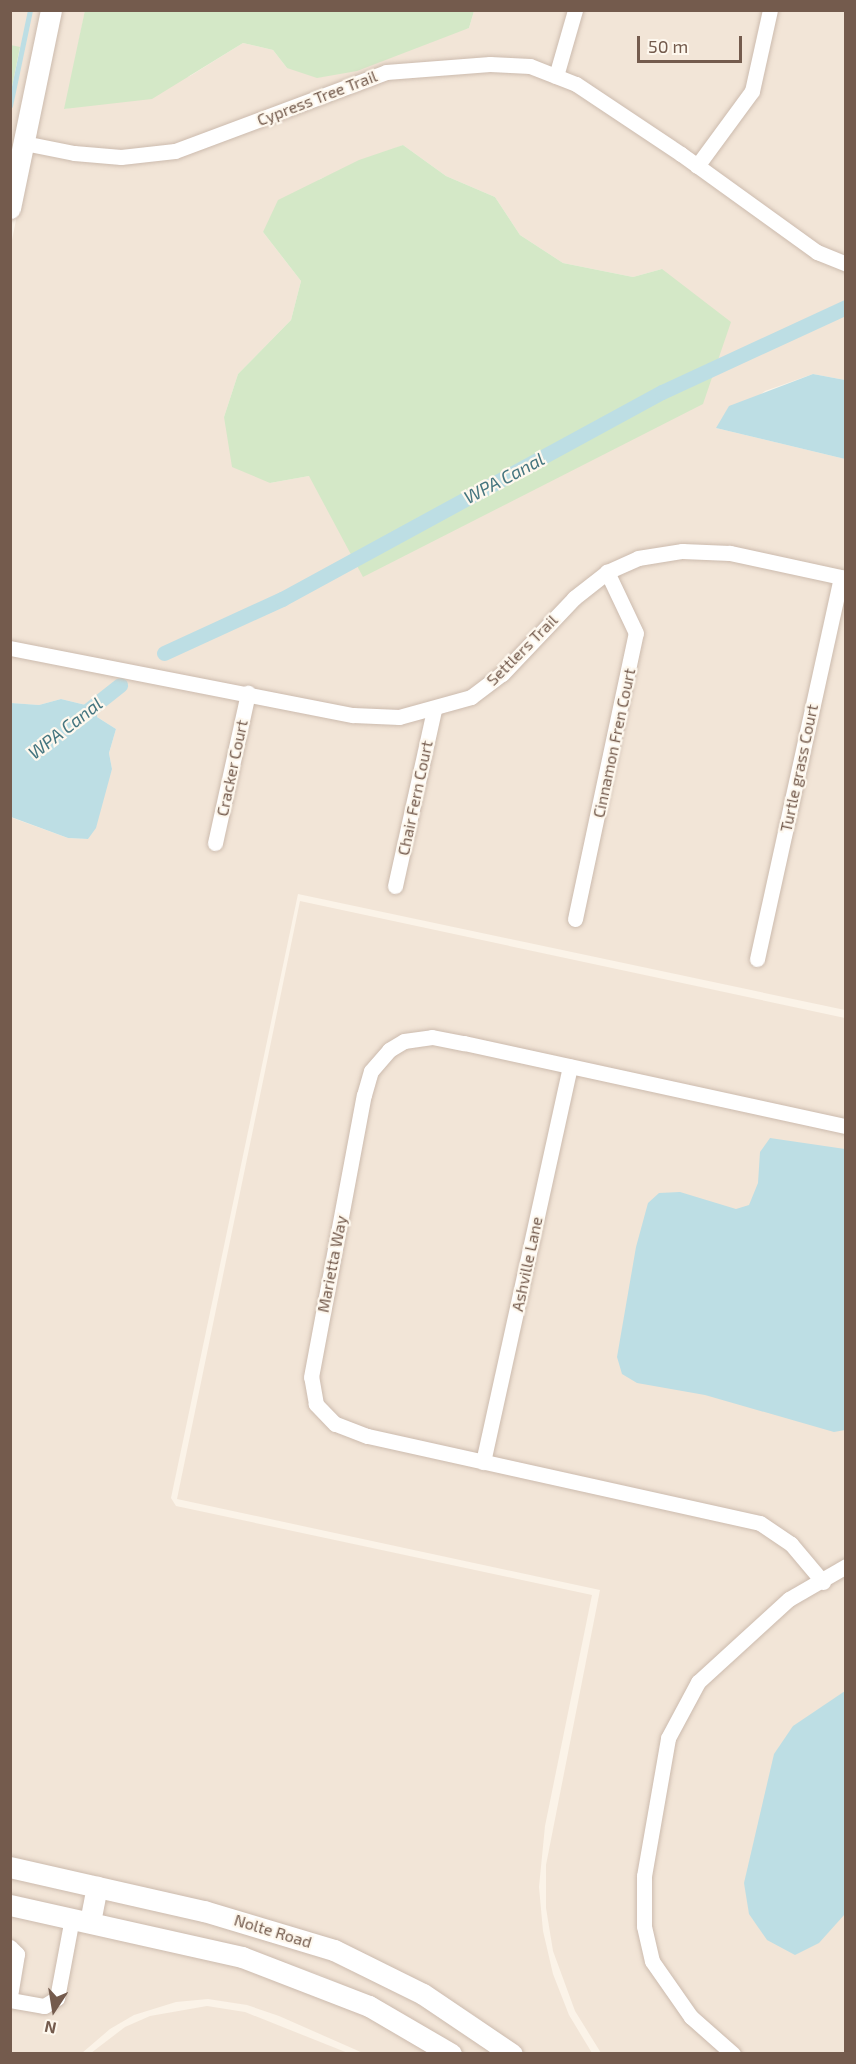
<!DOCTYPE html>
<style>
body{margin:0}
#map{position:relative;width:856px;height:2064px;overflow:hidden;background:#fbf3e8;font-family:"Exo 2",sans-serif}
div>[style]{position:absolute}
.residential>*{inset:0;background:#f2e5d7}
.green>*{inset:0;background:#d4e8c7}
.water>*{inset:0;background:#bddee4}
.stream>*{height:4.5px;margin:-2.25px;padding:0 2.25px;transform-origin:2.25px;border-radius:2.25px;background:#bddee4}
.canal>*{height:15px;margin:-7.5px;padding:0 7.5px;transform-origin:7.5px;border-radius:7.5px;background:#bddee4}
.roads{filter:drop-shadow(0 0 2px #ccbbae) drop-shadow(0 0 2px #ccbbae)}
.street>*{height:15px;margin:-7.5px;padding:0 7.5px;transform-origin:7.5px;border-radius:7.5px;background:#fff}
.secondary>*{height:21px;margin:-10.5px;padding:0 10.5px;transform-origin:10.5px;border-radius:10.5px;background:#fff}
span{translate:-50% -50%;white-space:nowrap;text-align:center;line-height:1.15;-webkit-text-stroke:4.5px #fef8ee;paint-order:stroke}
.street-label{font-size:16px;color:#745b4d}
.water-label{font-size:18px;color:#45757f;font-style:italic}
.frame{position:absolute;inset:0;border:12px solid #745b4d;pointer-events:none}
.north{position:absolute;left:24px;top:1980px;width:60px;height:60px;-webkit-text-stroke:4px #fef8ee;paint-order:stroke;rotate:192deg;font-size:16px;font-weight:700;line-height:24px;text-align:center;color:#745b4d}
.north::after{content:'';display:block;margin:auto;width:21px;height:27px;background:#745b4d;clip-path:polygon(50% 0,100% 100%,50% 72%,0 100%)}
.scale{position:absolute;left:637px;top:36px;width:105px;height:27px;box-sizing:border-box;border:3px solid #745b4d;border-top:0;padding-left:8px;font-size:18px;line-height:21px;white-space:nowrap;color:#745b4d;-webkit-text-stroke:4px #fef8ee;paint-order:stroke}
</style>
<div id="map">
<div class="residential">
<div style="clip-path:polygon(11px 11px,43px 11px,11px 173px,11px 92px,20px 48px,11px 45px)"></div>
<div style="clip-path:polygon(evenodd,58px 11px,85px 11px,65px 109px,190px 76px,243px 43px,273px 50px,287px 68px,469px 28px,474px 11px,845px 11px,845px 380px,813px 374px,765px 391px,716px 428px,845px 459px,845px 1010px,298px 894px,171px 1498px,176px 1506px,592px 1595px,545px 1826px,539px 1887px,543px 1931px,553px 1974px,569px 2015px,592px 2053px,525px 2053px,474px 2015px,426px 1986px,11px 1859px,10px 817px,68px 838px,88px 839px,112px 769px,109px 753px,116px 729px,97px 717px,98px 708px,61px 699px,39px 705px,11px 703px,11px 245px,58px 11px,403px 145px,446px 176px,495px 197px,520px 235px,563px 263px,633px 277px,662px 269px,309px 476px,270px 483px,224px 417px,238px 374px,291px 320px,301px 281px,263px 232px,320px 179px,403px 145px)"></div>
<div style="clip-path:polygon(300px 901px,845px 1018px,845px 2053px,601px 2053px,575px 2011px,553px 1951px,546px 1908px,546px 1865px,600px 1590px,177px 1499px)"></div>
<div style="clip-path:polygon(11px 1876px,89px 1894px,84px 1913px,11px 1897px)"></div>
<div style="clip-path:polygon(103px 1897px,202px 1919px,331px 1958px,419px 2001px,498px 2053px,464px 2053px,373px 1999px,321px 1975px,243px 1949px,98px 1916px)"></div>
<div style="clip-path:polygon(11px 1913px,240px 1965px,366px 2013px,435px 2053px,363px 2053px,279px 2016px,247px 2005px,208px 1999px,176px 2002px,134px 2015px,110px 2029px,82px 2053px,11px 2054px)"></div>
<div style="clip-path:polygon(207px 2006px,245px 2012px,348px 2053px,91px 2053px,125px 2027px,150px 2016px)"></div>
</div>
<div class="green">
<div style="clip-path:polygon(85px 10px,474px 10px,474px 11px,469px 28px,357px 71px,317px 78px,287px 68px,273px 50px,243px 43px,152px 99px,64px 109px)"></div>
<div style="clip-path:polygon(11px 45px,20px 47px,11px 92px,10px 45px)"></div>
<div style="clip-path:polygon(403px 145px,446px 176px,495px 197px,520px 235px,563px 263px,633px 277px,662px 269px,731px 322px,703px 404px,363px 577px,309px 476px,270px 483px,232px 467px,224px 417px,238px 374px,291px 320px,301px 281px,263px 232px,278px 200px,359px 160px)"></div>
</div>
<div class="water">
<div style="clip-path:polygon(813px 374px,845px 380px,845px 459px,716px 428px,729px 406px)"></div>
<div style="clip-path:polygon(61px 699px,98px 708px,97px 717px,116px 729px,109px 753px,112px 769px,96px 828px,88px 839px,68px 838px,11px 817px,11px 703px,39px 705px)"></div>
<div style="clip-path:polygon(770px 1138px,845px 1149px,845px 1430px,834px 1432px,705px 1395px,637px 1383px,622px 1374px,617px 1357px,636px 1247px,648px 1203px,659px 1193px,680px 1192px,736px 1209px,749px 1205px,758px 1183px,760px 1152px)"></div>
<div style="clip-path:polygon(845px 1691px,845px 1914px,819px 1943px,795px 1955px,767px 1940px,749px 1914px,744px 1883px,774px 1754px,793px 1726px)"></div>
</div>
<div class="stream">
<div style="left:10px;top:106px;width:98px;rotate:-78.2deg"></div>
</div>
<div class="canal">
<div style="left:164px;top:653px;width:130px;rotate:-24.6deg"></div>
<div style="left:282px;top:599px;width:433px;rotate:-28.6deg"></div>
<div style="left:662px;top:392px;width:203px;rotate:-24.8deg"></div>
<div style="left:77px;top:719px;width:55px;rotate:-38.3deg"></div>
</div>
<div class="roads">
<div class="street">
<div style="left:556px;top:76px;width:69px;rotate:-73.9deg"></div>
<div style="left:24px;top:143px;width:51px;rotate:11.3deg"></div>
<div style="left:74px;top:153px;width:47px;rotate:4.9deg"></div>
<div style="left:121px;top:157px;width:54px;rotate:-6.3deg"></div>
<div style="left:175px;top:151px;width:225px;rotate:-20.5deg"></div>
<div style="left:386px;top:72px;width:104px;rotate:-4.4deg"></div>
<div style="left:490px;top:64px;width:40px;rotate:2.9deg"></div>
<div style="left:530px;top:66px;width:49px;rotate:21.4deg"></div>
<div style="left:576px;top:84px;width:126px;rotate:33.7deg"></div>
<div style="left:681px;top:154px;width:168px;rotate:35.8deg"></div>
<div style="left:817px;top:252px;width:31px;rotate:22deg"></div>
<div style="left:697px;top:166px;width:93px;rotate:-53.7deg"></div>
<div style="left:752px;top:91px;width:83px;rotate:-77.5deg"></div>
<div style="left:10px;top:648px;width:349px;rotate:11.1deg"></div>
<div style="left:353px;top:715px;width:46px;rotate:2.5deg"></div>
<div style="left:399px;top:717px;width:75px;rotate:-15.5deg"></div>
<div style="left:471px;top:697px;width:39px;rotate:-37deg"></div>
<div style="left:502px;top:674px;width:105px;rotate:-46.5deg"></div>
<div style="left:574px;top:598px;width:42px;rotate:-38.2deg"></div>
<div style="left:607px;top:572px;width:34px;rotate:-24deg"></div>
<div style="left:638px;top:558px;width:45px;rotate:-9deg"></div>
<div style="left:682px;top:551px;width:48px;rotate:2.4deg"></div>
<div style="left:730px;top:553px;width:119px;rotate:12.2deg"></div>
<div style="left:215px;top:843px;width:154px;rotate:-77.6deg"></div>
<div style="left:395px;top:886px;width:180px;rotate:-77.5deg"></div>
<div style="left:575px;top:919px;width:292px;rotate:-78deg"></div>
<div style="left:636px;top:633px;width:68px;rotate:-115.4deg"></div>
<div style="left:757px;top:959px;width:391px;rotate:-77.6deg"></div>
<div style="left:483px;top:1462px;width:405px;rotate:-77.6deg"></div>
<div style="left:823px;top:1582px;width:50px;rotate:-130.1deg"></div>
<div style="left:791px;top:1544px;width:37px;rotate:-146deg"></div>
<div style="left:760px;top:1523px;width:403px;rotate:-167.5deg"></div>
<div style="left:367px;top:1436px;width:34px;rotate:-159deg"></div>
<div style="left:335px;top:1424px;width:28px;rotate:-134deg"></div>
<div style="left:316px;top:1404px;width:27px;rotate:-100deg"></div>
<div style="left:311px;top:1377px;width:287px;rotate:-79.4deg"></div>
<div style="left:364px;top:1095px;width:25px;rotate:-74deg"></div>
<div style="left:371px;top:1071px;width:28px;rotate:-49deg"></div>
<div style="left:389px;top:1050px;width:17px;rotate:-31deg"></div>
<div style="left:404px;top:1041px;width:28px;rotate:-8deg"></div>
<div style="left:432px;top:1037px;width:33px;rotate:11deg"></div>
<div style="left:464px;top:1043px;width:391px;rotate:12.3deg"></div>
<div style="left:10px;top:1947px;width:10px;rotate:45deg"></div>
<div style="left:17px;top:1954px;width:43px;rotate:99.5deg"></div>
<div style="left:10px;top:2000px;width:35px;rotate:10deg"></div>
<div style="left:44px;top:2006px;width:15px;rotate:-32deg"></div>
<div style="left:57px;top:1998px;width:81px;rotate:-79.4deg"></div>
<div style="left:733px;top:2054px;width:56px;rotate:-138.6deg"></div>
<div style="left:691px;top:2017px;width:68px;rotate:-124.9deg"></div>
<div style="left:652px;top:1961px;width:36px;rotate:-103deg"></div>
<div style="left:644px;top:1926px;width:50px;rotate:-90deg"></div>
<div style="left:644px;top:1876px;width:140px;rotate:-80.1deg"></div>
<div style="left:668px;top:1738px;width:64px;rotate:-61.8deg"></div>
<div style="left:698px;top:1682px;width:123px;rotate:-42.4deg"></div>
<div style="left:789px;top:1599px;width:66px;rotate:-30.1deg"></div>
</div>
<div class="secondary">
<div style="left:10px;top:208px;width:202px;rotate:-78.3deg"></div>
<div style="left:10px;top:1867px;width:199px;rotate:12.8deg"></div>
<div style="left:204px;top:1911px;width:136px;rotate:16.7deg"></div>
<div style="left:334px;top:1950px;width:99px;rotate:26.3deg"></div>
<div style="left:423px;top:1994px;width:107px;rotate:34deg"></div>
<div style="left:10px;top:1905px;width:238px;rotate:12.6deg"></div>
<div style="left:242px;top:1957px;width:136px;rotate:21.1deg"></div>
<div style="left:369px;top:2006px;width:95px;rotate:30.3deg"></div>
<div style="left:90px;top:1922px;width:36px;rotate:-79deg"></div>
</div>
</div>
<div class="street-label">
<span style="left:317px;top:98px;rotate:-21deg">Cypress Tree Trail</span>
<span style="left:522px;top:650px;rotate:-45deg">Settlers Trail</span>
<span style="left:614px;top:743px;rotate:-78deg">Cinnamon Fren Court</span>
<span style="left:232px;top:768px;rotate:-78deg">Cracker Court</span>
<span style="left:799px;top:768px;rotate:-78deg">Turtle grass Court</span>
<span style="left:415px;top:798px;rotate:-78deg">Chair Fern Court</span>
<span style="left:332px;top:1264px;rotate:-79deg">Marietta Way</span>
<span style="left:527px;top:1264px;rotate:-78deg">Ashville Lane</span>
<span style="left:273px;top:1931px;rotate:17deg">Nolte Road</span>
</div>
<div class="water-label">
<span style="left:504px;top:478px;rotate:-28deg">WPA Canal</span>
<span style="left:65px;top:728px;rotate:-38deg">WPA Canal</span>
</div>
<div class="frame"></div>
<div class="north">N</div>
<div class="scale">50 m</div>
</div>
